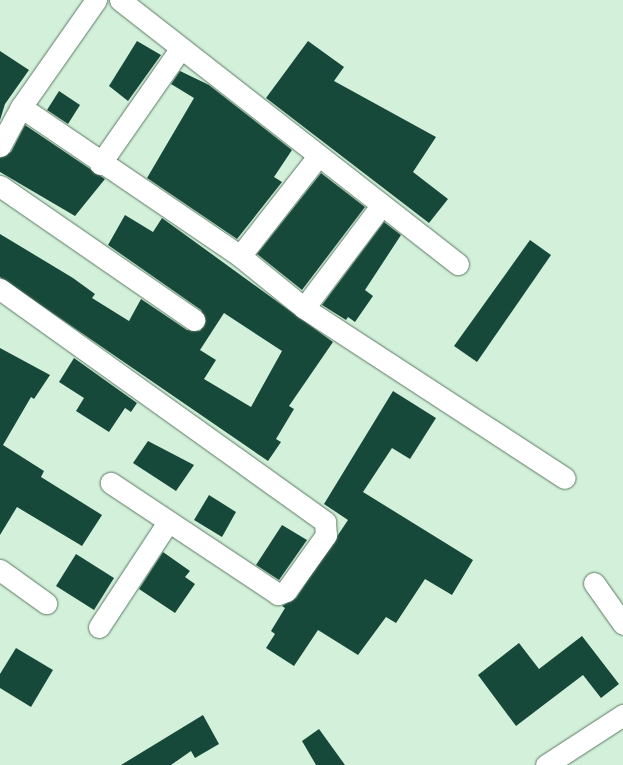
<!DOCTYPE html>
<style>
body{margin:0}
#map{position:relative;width:623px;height:765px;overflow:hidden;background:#d3f1da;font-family:Quicksand,sans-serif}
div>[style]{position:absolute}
.building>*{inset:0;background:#17493b}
.roads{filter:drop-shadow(0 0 1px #5c7863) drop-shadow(0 0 1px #5c7863)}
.minor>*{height:21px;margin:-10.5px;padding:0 10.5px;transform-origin:10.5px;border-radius:10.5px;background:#fff}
span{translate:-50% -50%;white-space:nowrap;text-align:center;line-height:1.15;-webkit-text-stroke:5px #fff;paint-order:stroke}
</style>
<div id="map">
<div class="building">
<div style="clip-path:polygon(137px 41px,161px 55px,128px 101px,109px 86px)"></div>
<div style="clip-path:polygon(308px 41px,344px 67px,334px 81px,436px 137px,413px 172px,448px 199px,429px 223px,266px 98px)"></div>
<div style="clip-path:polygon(0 51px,29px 70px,5px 104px,0 120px)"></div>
<div style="clip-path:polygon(180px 71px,209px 85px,292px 150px,274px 177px,282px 182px,237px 239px,147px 178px,194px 98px,171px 84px)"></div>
<div style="clip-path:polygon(59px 91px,80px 105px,68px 124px,47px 110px)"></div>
<div style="clip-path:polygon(25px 125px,105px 179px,75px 216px,0 172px,0 158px,11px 152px)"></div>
<div style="clip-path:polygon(321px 173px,365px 207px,302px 290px,257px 254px)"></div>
<div style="clip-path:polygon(evenodd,125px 215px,153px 232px,162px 218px,333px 342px,289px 406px,294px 409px,276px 439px,281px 442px,268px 461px,0 277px,0 234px,73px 278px,95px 294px,92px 298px,129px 321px,141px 299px,187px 330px,200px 331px,206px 321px,201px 310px,108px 245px,125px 215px,224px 313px,282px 351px,251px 407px,204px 379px,216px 360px,200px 350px,224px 313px)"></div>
<div style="clip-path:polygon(384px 222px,401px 235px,365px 290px,373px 296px,355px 322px,348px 317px,346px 320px,322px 305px)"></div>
<div style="clip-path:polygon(530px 240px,551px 255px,477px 362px,454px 346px)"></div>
<div style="clip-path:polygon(0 348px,50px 375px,34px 399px,31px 397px,3px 445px,44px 471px,41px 477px,102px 515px,82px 546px,17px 507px,0 535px)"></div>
<div style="clip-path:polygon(74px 358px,137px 403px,131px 412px,125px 408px,109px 432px,76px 411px,84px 398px,59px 382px)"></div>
<div style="clip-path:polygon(393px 391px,436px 418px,410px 459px,392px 448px,363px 492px,473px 560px,452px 595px,425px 579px,396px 623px,386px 617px,358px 655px,318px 630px,294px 666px,266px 648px,275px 634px,271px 631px,285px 608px,282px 606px,296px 598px,348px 520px,324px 504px)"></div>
<div style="clip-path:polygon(148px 441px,194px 465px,176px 491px,133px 463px)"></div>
<div style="clip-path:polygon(209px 495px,236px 512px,222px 537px,194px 520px)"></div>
<div style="clip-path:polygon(282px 525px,307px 540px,279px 580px,256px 565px)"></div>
<div style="clip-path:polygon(163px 552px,190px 571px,185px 577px,195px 584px,175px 613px,139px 589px)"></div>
<div style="clip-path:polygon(76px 554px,114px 578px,94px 610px,56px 586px)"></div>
<div style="clip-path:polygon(582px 636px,619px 684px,601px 698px,583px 675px,516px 726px,478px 675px,519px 643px,539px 669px)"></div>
<div style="clip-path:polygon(16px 648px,53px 670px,31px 707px,0 688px,0 674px)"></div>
<div style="clip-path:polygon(203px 715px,219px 744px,195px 758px,191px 751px,171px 765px,121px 765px)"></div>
<div style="clip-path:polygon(319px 729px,345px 765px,316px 765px,302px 741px)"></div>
</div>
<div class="roads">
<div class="minor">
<div style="left:120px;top:0;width:429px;rotate:38deg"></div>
<div style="left:21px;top:107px;width:265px;rotate:34.2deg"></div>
<div style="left:240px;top:256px;width:82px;rotate:39.1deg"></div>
<div style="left:304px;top:308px;width:311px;rotate:33.1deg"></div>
<div style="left:0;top:146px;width:44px;rotate:-61.7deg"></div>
<div style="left:21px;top:107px;width:131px;rotate:-55deg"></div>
<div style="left:100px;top:164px;width:141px;rotate:-55.1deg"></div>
<div style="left:0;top:186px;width:236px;rotate:34.6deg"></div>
<div style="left:240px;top:256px;width:127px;rotate:-52deg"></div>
<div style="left:0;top:289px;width:400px;rotate:35.6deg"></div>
<div style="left:325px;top:522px;width:13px;rotate:86deg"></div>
<div style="left:326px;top:535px;width:69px;rotate:125.5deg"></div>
<div style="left:286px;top:591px;width:9px;rotate:159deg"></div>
<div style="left:278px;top:594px;width:201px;rotate:-146.4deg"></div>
<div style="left:304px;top:308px;width:128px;rotate:-53deg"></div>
<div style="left:0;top:570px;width:57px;rotate:35.7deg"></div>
<div style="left:594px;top:583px;width:50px;rotate:54.7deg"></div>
<div style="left:99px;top:627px;width:126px;rotate:-56.7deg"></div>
<div style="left:546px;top:765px;width:92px;rotate:-33deg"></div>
</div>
</div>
</div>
